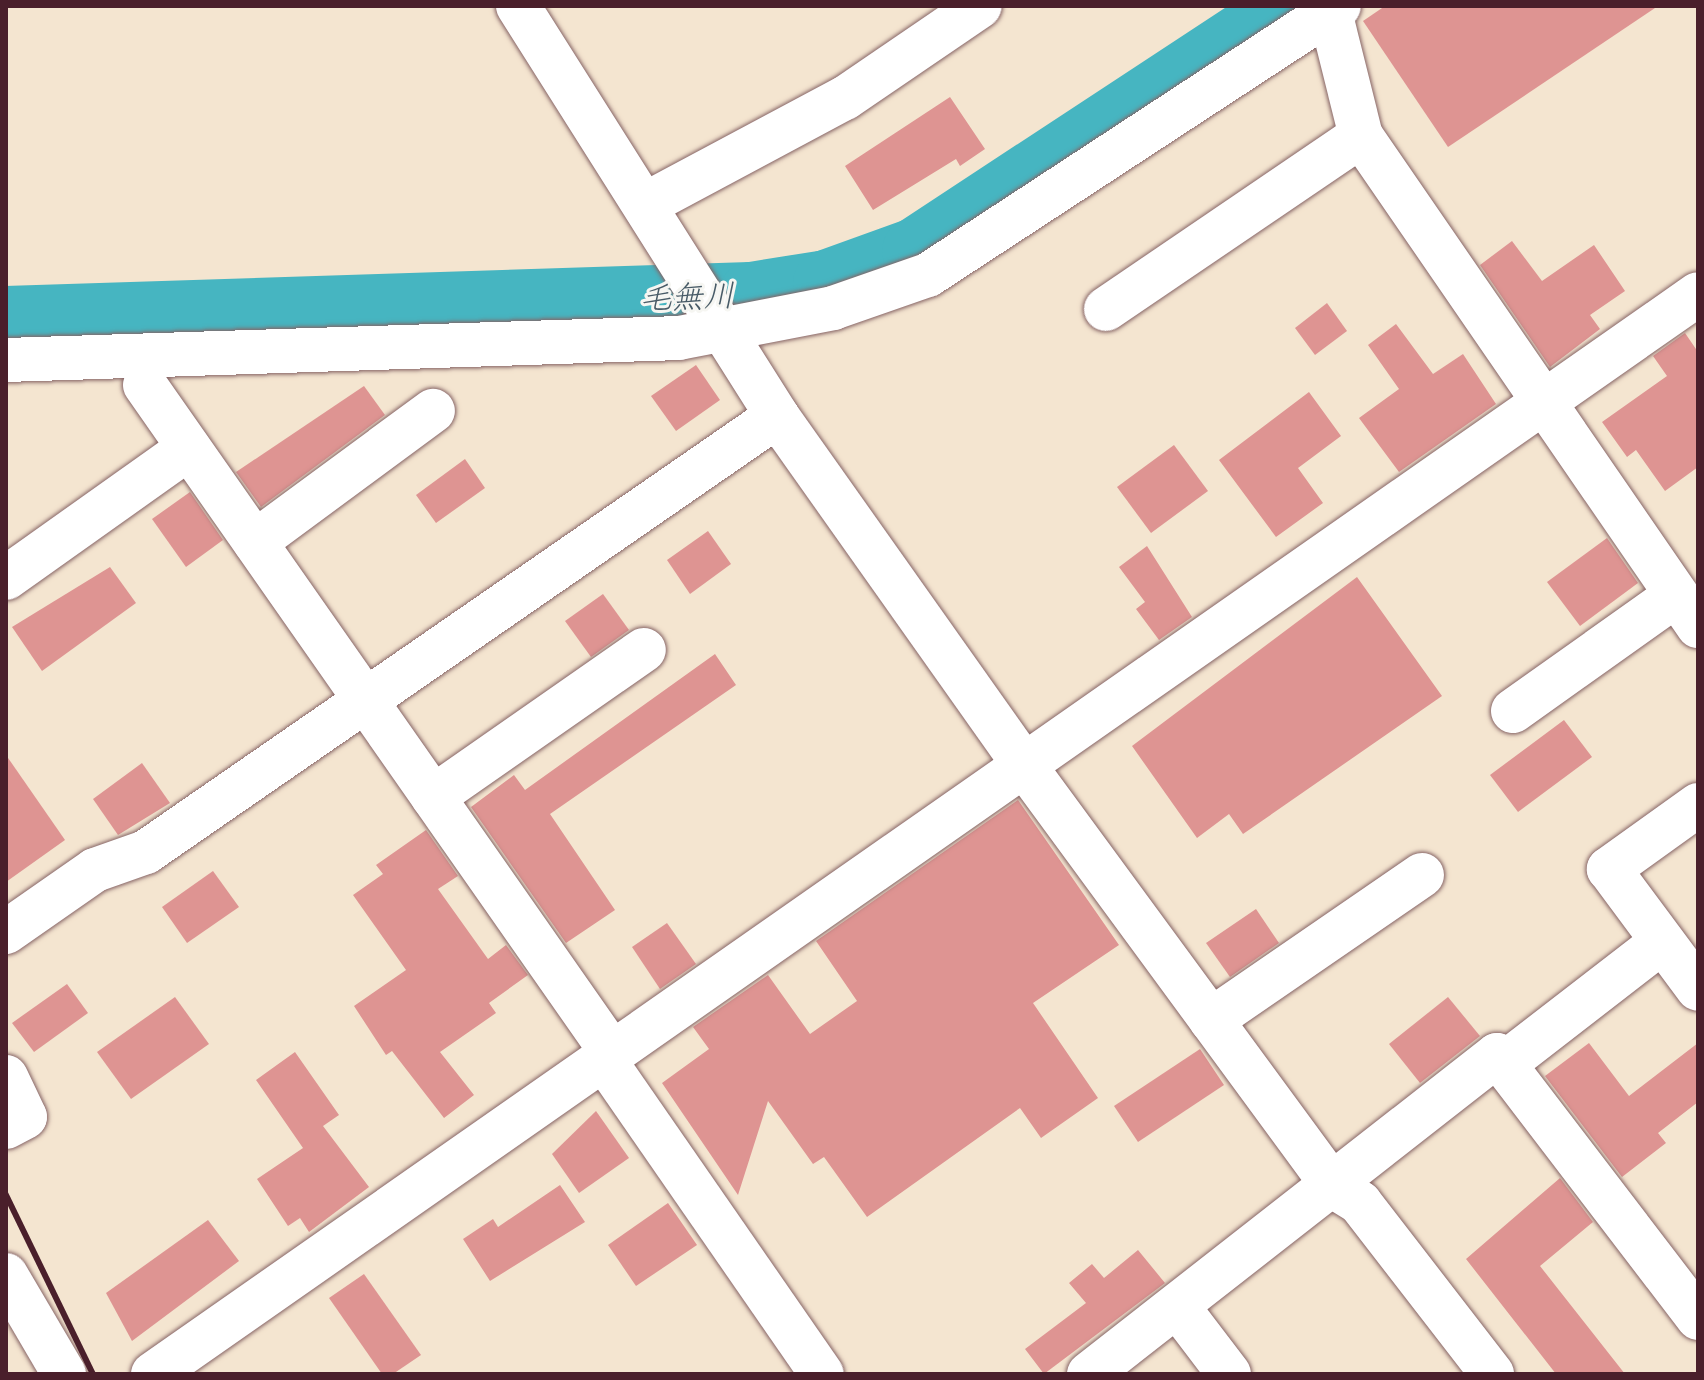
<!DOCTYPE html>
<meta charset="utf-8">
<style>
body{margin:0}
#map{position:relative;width:1704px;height:1380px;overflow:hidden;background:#f4e5d0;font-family:"Shantell Sans","Klee One",sans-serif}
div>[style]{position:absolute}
.river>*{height:66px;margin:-33px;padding:0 33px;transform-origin:33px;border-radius:33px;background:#46b5c1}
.building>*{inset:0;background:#de9492}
.roads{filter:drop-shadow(0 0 2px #866465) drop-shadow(0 0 2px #866465)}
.minor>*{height:44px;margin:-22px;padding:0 22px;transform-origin:22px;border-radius:22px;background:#fff}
.rail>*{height:6px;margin:-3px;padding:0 3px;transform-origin:3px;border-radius:3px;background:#4a1f2b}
span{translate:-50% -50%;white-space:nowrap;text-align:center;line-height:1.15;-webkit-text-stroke:6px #f6f6f2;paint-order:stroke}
.water-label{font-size:32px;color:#485b67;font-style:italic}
.frame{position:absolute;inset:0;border:8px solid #4a1f2b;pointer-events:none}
</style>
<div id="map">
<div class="river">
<div style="left:6px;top:319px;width:745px;rotate:-1.85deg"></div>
<div style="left:751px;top:295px;width:76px;rotate:-9.1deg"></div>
<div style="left:826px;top:283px;width:95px;rotate:-19.8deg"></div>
<div style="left:915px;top:251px;width:446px;rotate:-33.3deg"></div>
</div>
<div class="building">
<div style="clip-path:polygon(1385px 6px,1658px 6px,1448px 147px,1363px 21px)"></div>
<div style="clip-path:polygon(950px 97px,985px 149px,960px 166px,956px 159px,873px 210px,845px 166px)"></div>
<div style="clip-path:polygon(1512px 241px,1542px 281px,1594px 245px,1625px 291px,1590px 315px,1600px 329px,1550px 367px,1480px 265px)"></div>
<div style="clip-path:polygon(1327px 303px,1347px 331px,1315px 355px,1295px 328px)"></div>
<div style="clip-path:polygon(1396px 324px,1433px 374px,1463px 354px,1496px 404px,1399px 472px,1359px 418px,1399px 389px,1368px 345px)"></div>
<div style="clip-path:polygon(1685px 333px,1698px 352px,1698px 467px,1665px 491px,1636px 450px,1627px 457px,1602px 422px,1667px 376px,1653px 356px)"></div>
<div style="clip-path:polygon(696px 365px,720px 400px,676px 431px,651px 396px)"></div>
<div style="clip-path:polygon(364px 386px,385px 415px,261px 507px,236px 472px)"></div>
<div style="clip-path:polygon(1309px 392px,1341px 436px,1298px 468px,1323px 503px,1276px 537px,1219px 460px)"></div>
<div style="clip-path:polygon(1174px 445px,1208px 491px,1151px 533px,1117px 487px)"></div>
<div style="clip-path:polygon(465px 459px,485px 488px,436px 523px,416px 495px)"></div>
<div style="clip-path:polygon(190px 492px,223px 540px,186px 567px,152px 519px)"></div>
<div style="clip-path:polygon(708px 531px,731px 564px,690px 594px,667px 560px)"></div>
<div style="clip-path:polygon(1607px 538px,1638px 583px,1580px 626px,1547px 582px)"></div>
<div style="clip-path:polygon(1147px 546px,1192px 617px,1159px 640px,1136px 609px,1145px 602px,1119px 567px)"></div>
<div style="clip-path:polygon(110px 567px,136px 603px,42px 671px,12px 627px)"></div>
<div style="clip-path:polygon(1357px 577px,1442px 696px,1243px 834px,1229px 814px,1197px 838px,1132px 746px)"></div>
<div style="clip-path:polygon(603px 594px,629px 630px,591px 657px,565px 621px)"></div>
<div style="clip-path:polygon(715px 654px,736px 685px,550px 814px,615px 910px,566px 943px,471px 807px,514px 775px,525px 790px)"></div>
<div style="clip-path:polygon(1564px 720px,1592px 757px,1518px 812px,1490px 775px)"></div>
<div style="clip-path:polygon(6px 755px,65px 840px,6px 882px)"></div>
<div style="clip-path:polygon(142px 763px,170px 803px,118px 835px,93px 799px)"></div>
<div style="clip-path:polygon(1018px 800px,1119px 945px,1033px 1003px,1098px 1098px,1041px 1138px,1020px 1108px,867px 1217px,824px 1157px,813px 1164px,768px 1101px,738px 1195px,662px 1083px,709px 1049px,693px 1027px,768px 975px,810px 1034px,857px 1001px,816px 941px)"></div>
<div style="clip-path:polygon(426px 830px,458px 876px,438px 889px,488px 959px,506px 945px,528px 975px,489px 1003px,496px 1013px,440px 1052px,474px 1095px,444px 1118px,392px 1051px,386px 1055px,354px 1006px,406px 970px,353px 895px,383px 874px,376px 865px)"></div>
<div style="clip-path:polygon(213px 871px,239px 907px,187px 943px,162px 907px)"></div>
<div style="clip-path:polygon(1256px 909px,1279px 943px,1230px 977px,1206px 943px)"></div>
<div style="clip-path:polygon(667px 923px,696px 964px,660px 989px,632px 947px)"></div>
<div style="clip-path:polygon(67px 984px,88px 1013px,34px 1052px,12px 1023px)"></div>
<div style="clip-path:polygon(175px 997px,209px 1044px,131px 1099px,97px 1052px)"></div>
<div style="clip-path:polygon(1448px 997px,1480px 1036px,1420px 1083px,1389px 1044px)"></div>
<div style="clip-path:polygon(1589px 1043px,1629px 1096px,1698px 1043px,1698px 1102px,1658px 1133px,1666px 1143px,1622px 1177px,1545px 1076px)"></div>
<div style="clip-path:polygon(1200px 1049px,1224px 1085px,1138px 1142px,1114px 1106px)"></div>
<div style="clip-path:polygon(295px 1052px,339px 1115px,323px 1126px,369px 1187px,309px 1232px,300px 1218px,288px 1226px,257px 1179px,303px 1148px,256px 1080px)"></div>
<div style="clip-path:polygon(596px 1111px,629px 1158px,579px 1193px,552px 1154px)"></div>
<div style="clip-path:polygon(1560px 1178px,1593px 1222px,1540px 1266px,1625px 1374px,1556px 1374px,1466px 1259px)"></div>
<div style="clip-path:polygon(560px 1185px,585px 1222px,490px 1281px,463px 1239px,493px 1219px,498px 1227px)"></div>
<div style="clip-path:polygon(668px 1203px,697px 1245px,636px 1286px,608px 1245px)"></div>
<div style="clip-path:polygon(208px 1220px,239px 1261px,132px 1341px,106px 1293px)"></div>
<div style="clip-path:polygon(1138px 1250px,1165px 1283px,1044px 1374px,1025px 1349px,1086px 1303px,1069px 1283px,1092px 1264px,1104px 1278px)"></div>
<div style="clip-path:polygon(364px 1274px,421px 1355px,393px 1374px,382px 1374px,329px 1298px)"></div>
</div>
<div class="roads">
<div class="minor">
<div style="left:518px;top:6px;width:485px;rotate:57.7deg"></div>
<div style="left:777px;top:416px;width:428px;rotate:54.7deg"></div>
<div style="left:1024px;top:765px;width:522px;rotate:53.72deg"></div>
<div style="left:1333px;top:1186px;width:32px;rotate:32deg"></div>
<div style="left:1360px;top:1203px;width:216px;rotate:52.3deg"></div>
<div style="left:1330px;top:12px;width:128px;rotate:76deg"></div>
<div style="left:1361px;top:136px;width:595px;rotate:55.48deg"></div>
<div style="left:648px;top:203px;width:223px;rotate:-28.1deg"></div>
<div style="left:845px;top:98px;width:163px;rotate:-34.3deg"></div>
<div style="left:1106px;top:309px;width:308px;rotate:-34.2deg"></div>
<div style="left:6px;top:360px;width:673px;rotate:-1.87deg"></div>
<div style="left:679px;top:338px;width:157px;rotate:-11deg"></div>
<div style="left:833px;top:308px;width:101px;rotate:-19.2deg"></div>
<div style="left:928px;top:275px;width:491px;rotate:-33.2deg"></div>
<div style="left:145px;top:385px;width:816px;rotate:55.03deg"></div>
<div style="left:255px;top:542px;width:221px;rotate:-36.4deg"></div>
<div style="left:6px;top:578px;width:224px;rotate:-35.4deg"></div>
<div style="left:1513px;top:711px;width:200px;rotate:-35.4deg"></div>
<div style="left:433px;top:797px;width:257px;rotate:-34.9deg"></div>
<div style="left:1698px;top:805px;width:110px;rotate:144.3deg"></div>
<div style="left:1609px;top:869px;width:149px;rotate:53.4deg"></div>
<div style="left:6px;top:932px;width:108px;rotate:-34.9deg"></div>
<div style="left:95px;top:870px;width:54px;rotate:-19.4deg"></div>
<div style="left:146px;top:852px;width:767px;rotate:-34.64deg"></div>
<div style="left:1211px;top:1020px;width:256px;rotate:-34.5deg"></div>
<div style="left:605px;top:1061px;width:381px;rotate:55.3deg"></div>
<div style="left:1504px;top:1064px;width:200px;rotate:-37.7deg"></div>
<div style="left:6px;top:1077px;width:44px;rotate:64.6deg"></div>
<div style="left:25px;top:1117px;width:21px;rotate:152deg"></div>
<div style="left:6px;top:1275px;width:115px;rotate:59.6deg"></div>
<div style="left:1178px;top:1307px;width:84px;rotate:52.7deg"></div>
<div style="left:153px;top:1374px;width:1885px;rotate:-34.95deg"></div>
<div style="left:1089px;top:1374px;width:518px;rotate:-38.02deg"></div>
<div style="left:1497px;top:1055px;width:331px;rotate:52.6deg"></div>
</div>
</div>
<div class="rail">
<div style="left:6px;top:1195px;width:199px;rotate:64.1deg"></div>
</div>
<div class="water-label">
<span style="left:687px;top:297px;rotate:-2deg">毛無川</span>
</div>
<div class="frame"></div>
</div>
